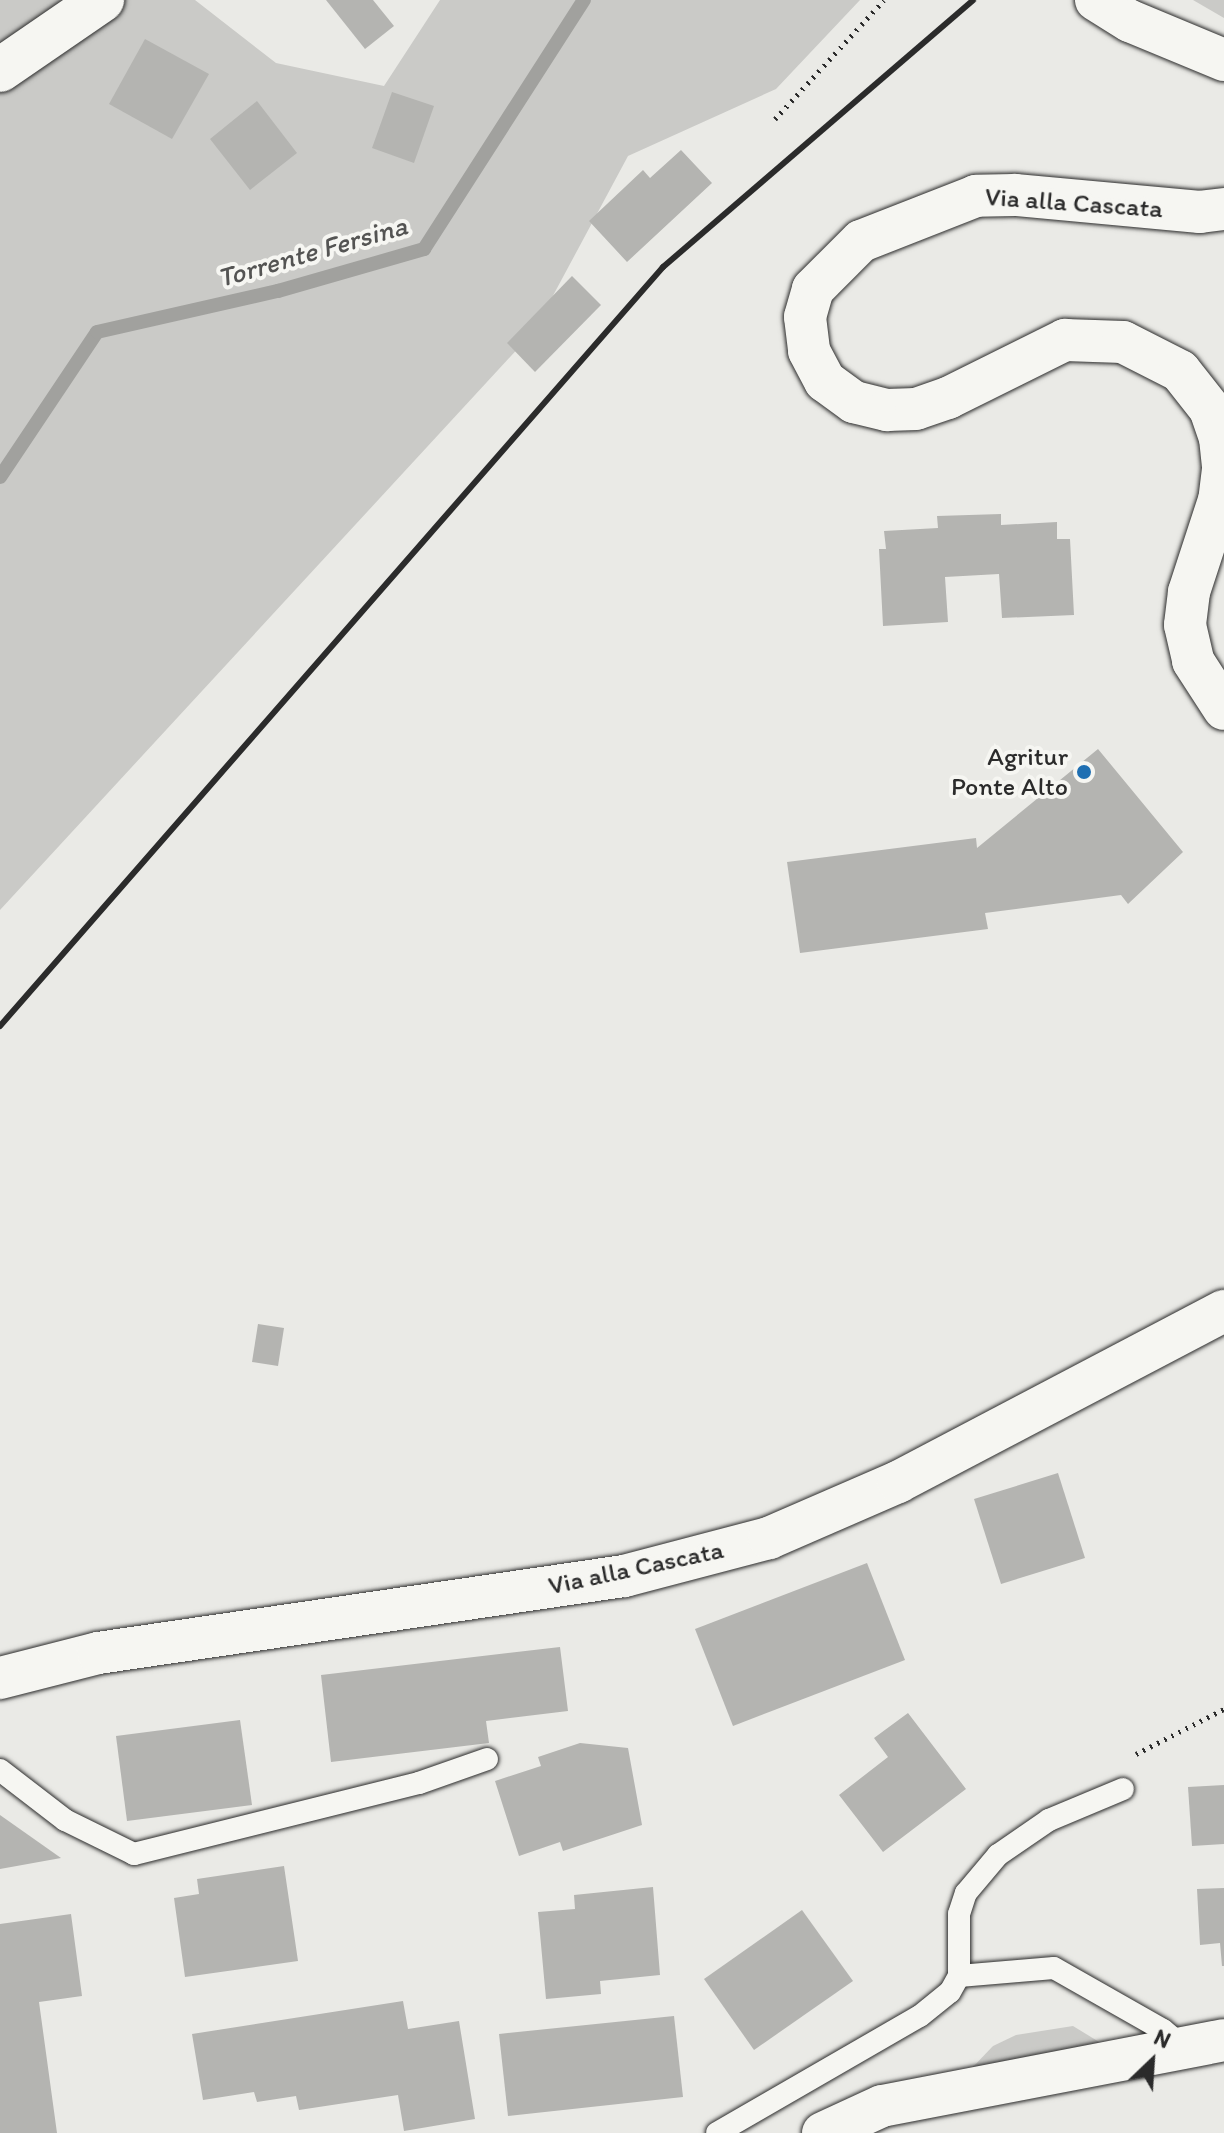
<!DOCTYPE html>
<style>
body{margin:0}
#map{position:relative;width:1224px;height:2133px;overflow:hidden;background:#eaeae6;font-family:Itim,sans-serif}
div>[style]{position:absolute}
.green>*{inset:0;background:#cacac7}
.stream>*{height:14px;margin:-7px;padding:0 7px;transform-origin:7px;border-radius:7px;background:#a1a19e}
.building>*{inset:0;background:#b4b4b1}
.path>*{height:5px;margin-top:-2.5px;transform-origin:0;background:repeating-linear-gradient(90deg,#2b2b2b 0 2px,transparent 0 8px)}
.roads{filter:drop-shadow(0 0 2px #2b2b2b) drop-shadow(0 0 2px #2b2b2b)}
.service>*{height:22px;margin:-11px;padding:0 11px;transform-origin:11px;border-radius:11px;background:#f6f6f2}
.minor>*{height:42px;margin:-21px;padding:0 21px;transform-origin:21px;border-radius:21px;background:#f6f6f2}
.secondary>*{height:44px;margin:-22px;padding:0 22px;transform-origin:22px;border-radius:22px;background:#f6f6f2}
.rail>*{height:6px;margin:-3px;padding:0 3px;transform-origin:3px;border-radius:3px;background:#2b2b2b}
.dots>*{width:22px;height:22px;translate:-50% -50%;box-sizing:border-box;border:4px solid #f6f6f2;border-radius:50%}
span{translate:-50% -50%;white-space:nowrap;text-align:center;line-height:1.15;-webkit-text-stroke:8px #f6f6f2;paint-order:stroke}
.street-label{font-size:26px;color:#2b2b2b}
.poi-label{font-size:26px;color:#2b2b2b}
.right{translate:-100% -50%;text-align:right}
.water-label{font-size:28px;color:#545453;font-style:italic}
.north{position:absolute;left:1112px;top:2021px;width:80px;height:80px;-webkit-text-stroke:6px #f6f6f2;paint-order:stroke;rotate:25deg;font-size:22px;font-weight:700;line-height:32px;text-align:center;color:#2b2b2b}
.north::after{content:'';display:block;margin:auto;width:28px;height:36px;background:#2b2b2b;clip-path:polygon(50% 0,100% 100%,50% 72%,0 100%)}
</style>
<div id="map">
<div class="green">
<div style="clip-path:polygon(0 0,195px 0,276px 63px,384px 86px,440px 0,860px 0,776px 89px,628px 156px,534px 331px,0 910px)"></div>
<div style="clip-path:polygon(1193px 0,1224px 0,1224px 18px)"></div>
<div style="clip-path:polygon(1073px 2026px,1109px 2048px,970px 2070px,993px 2046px,1016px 2035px)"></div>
</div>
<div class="stream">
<div style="left:0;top:477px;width:174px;rotate:-56.2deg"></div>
<div style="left:97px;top:332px;width:186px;rotate:-12.8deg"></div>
<div style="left:278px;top:291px;width:152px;rotate:-16deg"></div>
<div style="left:424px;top:249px;width:296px;rotate:-57.3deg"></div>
</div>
<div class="building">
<div style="clip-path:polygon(326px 0,373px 0,394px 26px,365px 49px)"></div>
<div style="clip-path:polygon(145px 39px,209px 74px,172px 139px,109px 104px)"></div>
<div style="clip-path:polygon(392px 92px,434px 106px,414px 163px,372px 148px)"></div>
<div style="clip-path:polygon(257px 101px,297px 153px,250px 190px,210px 139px)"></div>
<div style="clip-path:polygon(681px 150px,712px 183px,627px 262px,589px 221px,643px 170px,650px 178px)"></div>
<div style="clip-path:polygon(572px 276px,601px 305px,535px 372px,507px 343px)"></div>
<div style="clip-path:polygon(1001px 514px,1001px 525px,1057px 522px,1057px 539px,1070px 539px,1074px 615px,1002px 618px,999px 574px,945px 577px,948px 622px,883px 626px,879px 549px,886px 549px,884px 531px,938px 528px,937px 516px)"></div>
<div style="clip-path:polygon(1098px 749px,1183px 852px,1128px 904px,1121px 895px,985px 913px,988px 929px,800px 953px,787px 862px,976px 838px,977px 848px)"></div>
<div style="clip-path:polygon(258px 1324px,284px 1328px,278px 1366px,252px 1362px)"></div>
<div style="clip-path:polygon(1058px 1473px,1085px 1558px,1001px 1584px,974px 1499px)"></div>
<div style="clip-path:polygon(867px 1563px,905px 1660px,733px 1726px,695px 1629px)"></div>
<div style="clip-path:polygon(560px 1647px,568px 1711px,486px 1721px,489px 1743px,331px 1762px,321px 1675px)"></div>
<div style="clip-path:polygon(908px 1713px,966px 1789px,883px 1852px,839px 1795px,888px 1757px,874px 1738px)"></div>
<div style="clip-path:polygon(240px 1720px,252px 1805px,127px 1821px,116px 1736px)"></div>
<div style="clip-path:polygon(580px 1743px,628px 1748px,642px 1825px,563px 1851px,560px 1842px,519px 1856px,495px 1781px,541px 1766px,538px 1757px)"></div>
<div style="clip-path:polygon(1224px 1785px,1224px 1844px,1192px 1846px,1188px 1787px)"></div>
<div style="clip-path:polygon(0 1815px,61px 1858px,0 1869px)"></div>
<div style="clip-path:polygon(284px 1866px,298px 1961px,185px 1977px,174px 1898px,199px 1894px,197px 1879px)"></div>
<div style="clip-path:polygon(653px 1887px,660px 1975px,600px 1981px,601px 1994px,546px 1999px,538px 1912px,575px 1909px,574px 1895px)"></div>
<div style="clip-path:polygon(1224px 1888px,1224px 1966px,1222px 1966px,1220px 1943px,1200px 1945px,1197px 1889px)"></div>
<div style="clip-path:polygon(802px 1910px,853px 1981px,754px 2050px,704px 1979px)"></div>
<div style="clip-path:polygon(71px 1914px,82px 1996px,39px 2002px,57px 2133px,0 2133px,0 1924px)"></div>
<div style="clip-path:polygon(403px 2001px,408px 2029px,459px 2021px,475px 2119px,404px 2131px,398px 2095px,299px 2110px,296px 2096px,257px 2102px,254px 2092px,203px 2100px,192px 2034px)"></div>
<div style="clip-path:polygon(674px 2016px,683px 2097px,508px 2116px,499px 2034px)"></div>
</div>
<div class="path">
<div style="left:775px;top:119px;width:161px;rotate:-47.5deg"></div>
<div style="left:1136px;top:1754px;width:99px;rotate:-27.1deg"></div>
</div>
<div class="roads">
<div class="service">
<div style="left:0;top:1770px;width:82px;rotate:37.6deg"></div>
<div style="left:65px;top:1820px;width:77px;rotate:26.2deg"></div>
<div style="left:134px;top:1854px;width:294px;rotate:-14deg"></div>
<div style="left:419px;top:1783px;width:72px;rotate:-19.4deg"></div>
<div style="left:959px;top:1976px;width:95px;rotate:-4.8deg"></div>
<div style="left:1054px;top:1968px;width:125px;rotate:29.6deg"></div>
<div style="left:1163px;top:2030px;width:26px;rotate:40deg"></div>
<div style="left:717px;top:2133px;width:234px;rotate:-30deg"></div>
<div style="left:920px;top:2016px;width:38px;rotate:-39deg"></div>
<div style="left:950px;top:1992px;width:18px;rotate:-61deg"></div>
<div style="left:959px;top:1976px;width:62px;rotate:-90deg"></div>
<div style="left:959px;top:1914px;width:22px;rotate:-72deg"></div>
<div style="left:966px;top:1893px;width:50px;rotate:-49.9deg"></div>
<div style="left:998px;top:1855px;width:62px;rotate:-34.5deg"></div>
<div style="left:1049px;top:1820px;width:80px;rotate:-22.7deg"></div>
</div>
<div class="minor">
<div style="left:1096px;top:0;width:40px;rotate:32deg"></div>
<div style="left:1130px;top:21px;width:102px;rotate:22.5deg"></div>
<div style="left:1224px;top:209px;width:24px;rotate:173deg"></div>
<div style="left:1200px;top:212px;width:186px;rotate:-174.7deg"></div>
<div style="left:1015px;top:195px;width:39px;rotate:179deg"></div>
<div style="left:976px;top:196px;width:123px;rotate:158.6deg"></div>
<div style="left:861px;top:241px;width:68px;rotate:135deg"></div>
<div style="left:813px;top:289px;width:29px;rotate:106deg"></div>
<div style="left:805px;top:317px;width:34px;rotate:83deg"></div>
<div style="left:809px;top:351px;width:34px;rotate:62deg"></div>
<div style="left:825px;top:381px;width:36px;rotate:36deg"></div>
<div style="left:854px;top:402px;width:34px;rotate:14deg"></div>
<div style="left:887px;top:410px;width:29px;rotate:-2deg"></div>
<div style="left:916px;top:409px;width:34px;rotate:-19deg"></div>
<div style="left:948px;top:398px;width:131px;rotate:-26.4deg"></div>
<div style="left:1065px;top:340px;width:58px;rotate:2deg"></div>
<div style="left:1123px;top:342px;width:64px;rotate:27deg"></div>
<div style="left:1180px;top:371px;width:48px;rotate:51.7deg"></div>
<div style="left:1210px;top:409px;width:31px;rotate:71deg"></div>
<div style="left:1220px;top:438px;width:31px;rotate:84deg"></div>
<div style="left:1223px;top:469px;width:31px;rotate:97deg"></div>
<div style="left:1219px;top:500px;width:97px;rotate:108.1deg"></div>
<div style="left:1189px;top:592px;width:33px;rotate:97deg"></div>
<div style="left:1185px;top:625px;width:37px;rotate:77deg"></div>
<div style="left:1193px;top:661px;width:57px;rotate:57.1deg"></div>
<div style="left:0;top:1678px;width:101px;rotate:-14.3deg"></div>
<div style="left:98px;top:1653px;width:532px;rotate:-8.33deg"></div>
<div style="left:624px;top:1576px;width:150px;rotate:-14.7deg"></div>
<div style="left:769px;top:1538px;width:141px;rotate:-23.5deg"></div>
<div style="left:898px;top:1482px;width:368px;rotate:-27.7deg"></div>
<div style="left:823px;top:2133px;width:65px;rotate:-24.6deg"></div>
<div style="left:882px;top:2106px;width:348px;rotate:-10.9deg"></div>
</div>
<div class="secondary">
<div style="left:0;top:70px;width:124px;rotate:-34.5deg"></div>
</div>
</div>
<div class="rail">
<div style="left:0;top:1026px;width:1008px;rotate:-48.86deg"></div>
<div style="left:663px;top:267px;width:409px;rotate:-40.7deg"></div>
</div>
<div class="dots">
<div style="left:1084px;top:772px;background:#1f6fb2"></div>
</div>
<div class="street-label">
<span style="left:1074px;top:203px;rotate:4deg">Via alla Cascata</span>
<span style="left:636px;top:1568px;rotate:-12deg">Via alla Cascata</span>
</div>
<div class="poi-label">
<span class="right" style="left:1068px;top:772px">Agritur<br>Ponte Alto</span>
</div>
<div class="water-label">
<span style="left:312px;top:251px;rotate:-16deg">Torrente Fersina</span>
</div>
<div class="north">N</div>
</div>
